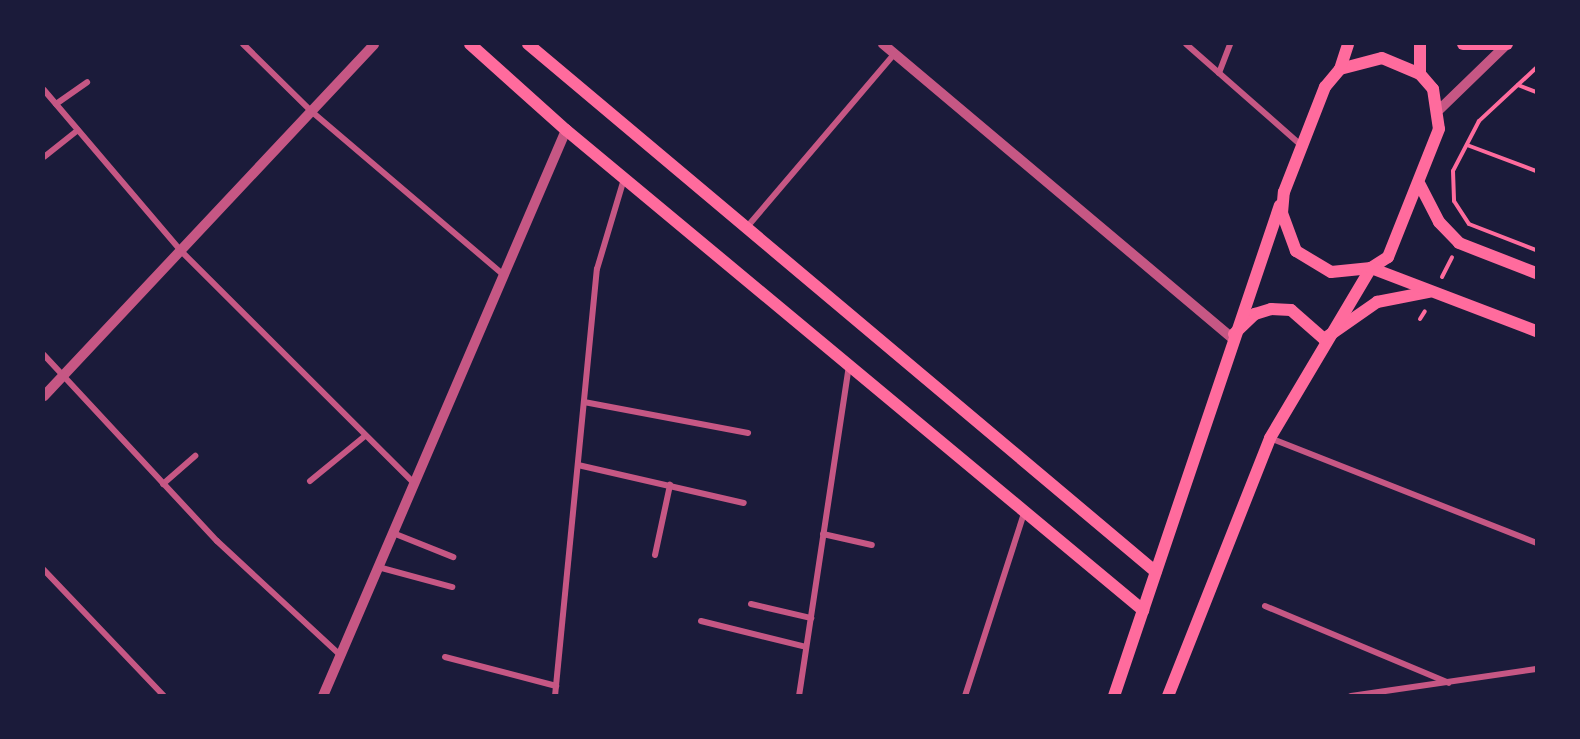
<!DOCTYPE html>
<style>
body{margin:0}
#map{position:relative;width:1580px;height:739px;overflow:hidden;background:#1b1b3a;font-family:Spectral,serif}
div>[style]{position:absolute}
.path>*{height:4px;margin:-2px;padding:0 2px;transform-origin:2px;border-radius:2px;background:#ff6b9d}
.minor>*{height:6px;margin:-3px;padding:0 3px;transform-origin:3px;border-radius:3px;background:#c65784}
.tertiary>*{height:10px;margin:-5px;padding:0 5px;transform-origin:5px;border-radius:5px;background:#c65784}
.secondary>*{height:12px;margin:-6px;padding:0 6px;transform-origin:6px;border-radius:6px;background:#ff6b9d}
span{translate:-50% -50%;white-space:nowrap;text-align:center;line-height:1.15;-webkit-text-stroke:6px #1b1b3a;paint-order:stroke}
.frame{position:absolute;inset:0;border:45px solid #1b1b3a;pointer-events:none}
</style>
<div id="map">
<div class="path">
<div style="left:1536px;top:68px;width:78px;rotate:137.1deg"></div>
<div style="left:1479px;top:121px;width:56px;rotate:117.5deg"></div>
<div style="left:1453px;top:171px;width:30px;rotate:88deg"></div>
<div style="left:1454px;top:201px;width:27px;rotate:57deg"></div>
<div style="left:1469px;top:224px;width:72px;rotate:21.2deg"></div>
<div style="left:1518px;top:85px;width:19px;rotate:21deg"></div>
<div style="left:1467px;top:145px;width:74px;rotate:20.6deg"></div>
<div style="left:1442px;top:277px;width:22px;rotate:-63deg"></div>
<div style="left:1420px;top:319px;width:9px;rotate:-58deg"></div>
</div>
<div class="minor">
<div style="left:243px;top:44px;width:95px;rotate:44.6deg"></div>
<div style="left:311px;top:111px;width:253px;rotate:40.4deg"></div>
<div style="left:1186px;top:44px;width:154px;rotate:41.3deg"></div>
<div style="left:1219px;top:73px;width:31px;rotate:-69deg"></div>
<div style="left:44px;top:90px;width:210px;rotate:49.6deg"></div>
<div style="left:180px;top:250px;width:330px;rotate:44.9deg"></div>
<div style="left:56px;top:104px;width:38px;rotate:-35deg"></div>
<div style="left:44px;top:157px;width:43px;rotate:-38.5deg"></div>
<div style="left:747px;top:227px;width:227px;rotate:-49.6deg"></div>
<div style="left:44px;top:355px;width:254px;rotate:47.1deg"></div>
<div style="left:217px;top:541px;width:168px;rotate:42.8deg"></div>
<div style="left:584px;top:402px;width:167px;rotate:10.7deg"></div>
<div style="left:1270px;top:438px;width:286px;rotate:21.5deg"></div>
<div style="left:578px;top:465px;width:170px;rotate:12.9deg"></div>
<div style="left:310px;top:481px;width:71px;rotate:-39.3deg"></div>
<div style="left:163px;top:484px;width:43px;rotate:-41.2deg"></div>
<div style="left:393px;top:533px;width:65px;rotate:21.8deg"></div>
<div style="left:823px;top:534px;width:50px;rotate:12.7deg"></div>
<div style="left:655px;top:555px;width:72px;rotate:-77.9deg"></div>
<div style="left:378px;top:567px;width:77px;rotate:15.1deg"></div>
<div style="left:44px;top:570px;width:174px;rotate:46.4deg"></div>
<div style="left:751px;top:604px;width:62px;rotate:13.1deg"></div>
<div style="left:1265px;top:606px;width:199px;rotate:22.7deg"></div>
<div style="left:701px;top:621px;width:108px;rotate:13.9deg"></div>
<div style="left:445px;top:657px;width:115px;rotate:14.6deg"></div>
<div style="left:555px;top:696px;width:429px;rotate:-84.4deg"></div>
<div style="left:597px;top:269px;width:94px;rotate:-73.3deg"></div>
<div style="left:799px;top:696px;width:336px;rotate:-81.4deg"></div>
<div style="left:965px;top:696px;width:195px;rotate:-72.1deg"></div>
<div style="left:1351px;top:696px;width:187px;rotate:-8.3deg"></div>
</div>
<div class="tertiary">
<div style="left:883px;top:44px;width:455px;rotate:40.1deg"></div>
<div style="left:1440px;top:109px;width:93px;rotate:-44.1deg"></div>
<div style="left:44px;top:396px;width:482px;rotate:-46.8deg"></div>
<div style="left:323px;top:696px;width:616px;rotate:-66.76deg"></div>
</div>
<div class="secondary">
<div style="left:470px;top:44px;width:129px;rotate:41.9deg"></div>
<div style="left:566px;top:130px;width:751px;rotate:39.76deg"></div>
<div style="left:528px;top:44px;width:820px;rotate:40.06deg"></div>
<div style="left:1420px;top:44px;width:30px;rotate:90deg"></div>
<div style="left:1463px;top:44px;width:44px"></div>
<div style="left:1382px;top:58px;width:41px;rotate:22.8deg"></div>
<div style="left:1420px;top:74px;width:20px;rotate:49deg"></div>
<div style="left:1433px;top:89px;width:40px;rotate:81.5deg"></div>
<div style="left:1439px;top:129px;width:138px;rotate:111.7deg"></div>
<div style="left:1388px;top:257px;width:20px;rotate:147deg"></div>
<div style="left:1371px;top:268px;width:40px;rotate:174.3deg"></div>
<div style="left:1331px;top:272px;width:41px;rotate:-149deg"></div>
<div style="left:1296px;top:251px;width:40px;rotate:-110.2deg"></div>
<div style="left:1282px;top:213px;width:21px;rotate:-85deg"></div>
<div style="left:1284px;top:192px;width:113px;rotate:-68.7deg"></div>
<div style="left:1325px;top:87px;width:23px;rotate:-50deg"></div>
<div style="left:1340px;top:69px;width:43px;rotate:-14.7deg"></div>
<div style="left:1340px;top:69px;width:26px;rotate:-72deg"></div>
<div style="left:1420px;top:185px;width:42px;rotate:62.8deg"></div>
<div style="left:1439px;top:222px;width:29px;rotate:46deg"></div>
<div style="left:1459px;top:243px;width:83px;rotate:21.3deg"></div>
<div style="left:1234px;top:334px;width:29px;rotate:-44deg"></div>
<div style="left:1255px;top:314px;width:17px;rotate:-17deg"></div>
<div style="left:1271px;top:309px;width:20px;rotate:3deg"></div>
<div style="left:1291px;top:310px;width:44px;rotate:41.3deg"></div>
<div style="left:1324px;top:339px;width:65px;rotate:-34.9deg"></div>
<div style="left:1377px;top:302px;width:53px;rotate:-10.9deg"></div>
<div style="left:1114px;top:696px;width:518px;rotate:-71.32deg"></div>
<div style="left:1168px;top:696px;width:277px;rotate:-68.4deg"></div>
<div style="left:1270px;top:438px;width:198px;rotate:-59.3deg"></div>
<div style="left:1371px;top:268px;width:177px;rotate:20.9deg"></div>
</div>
<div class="frame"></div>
</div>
